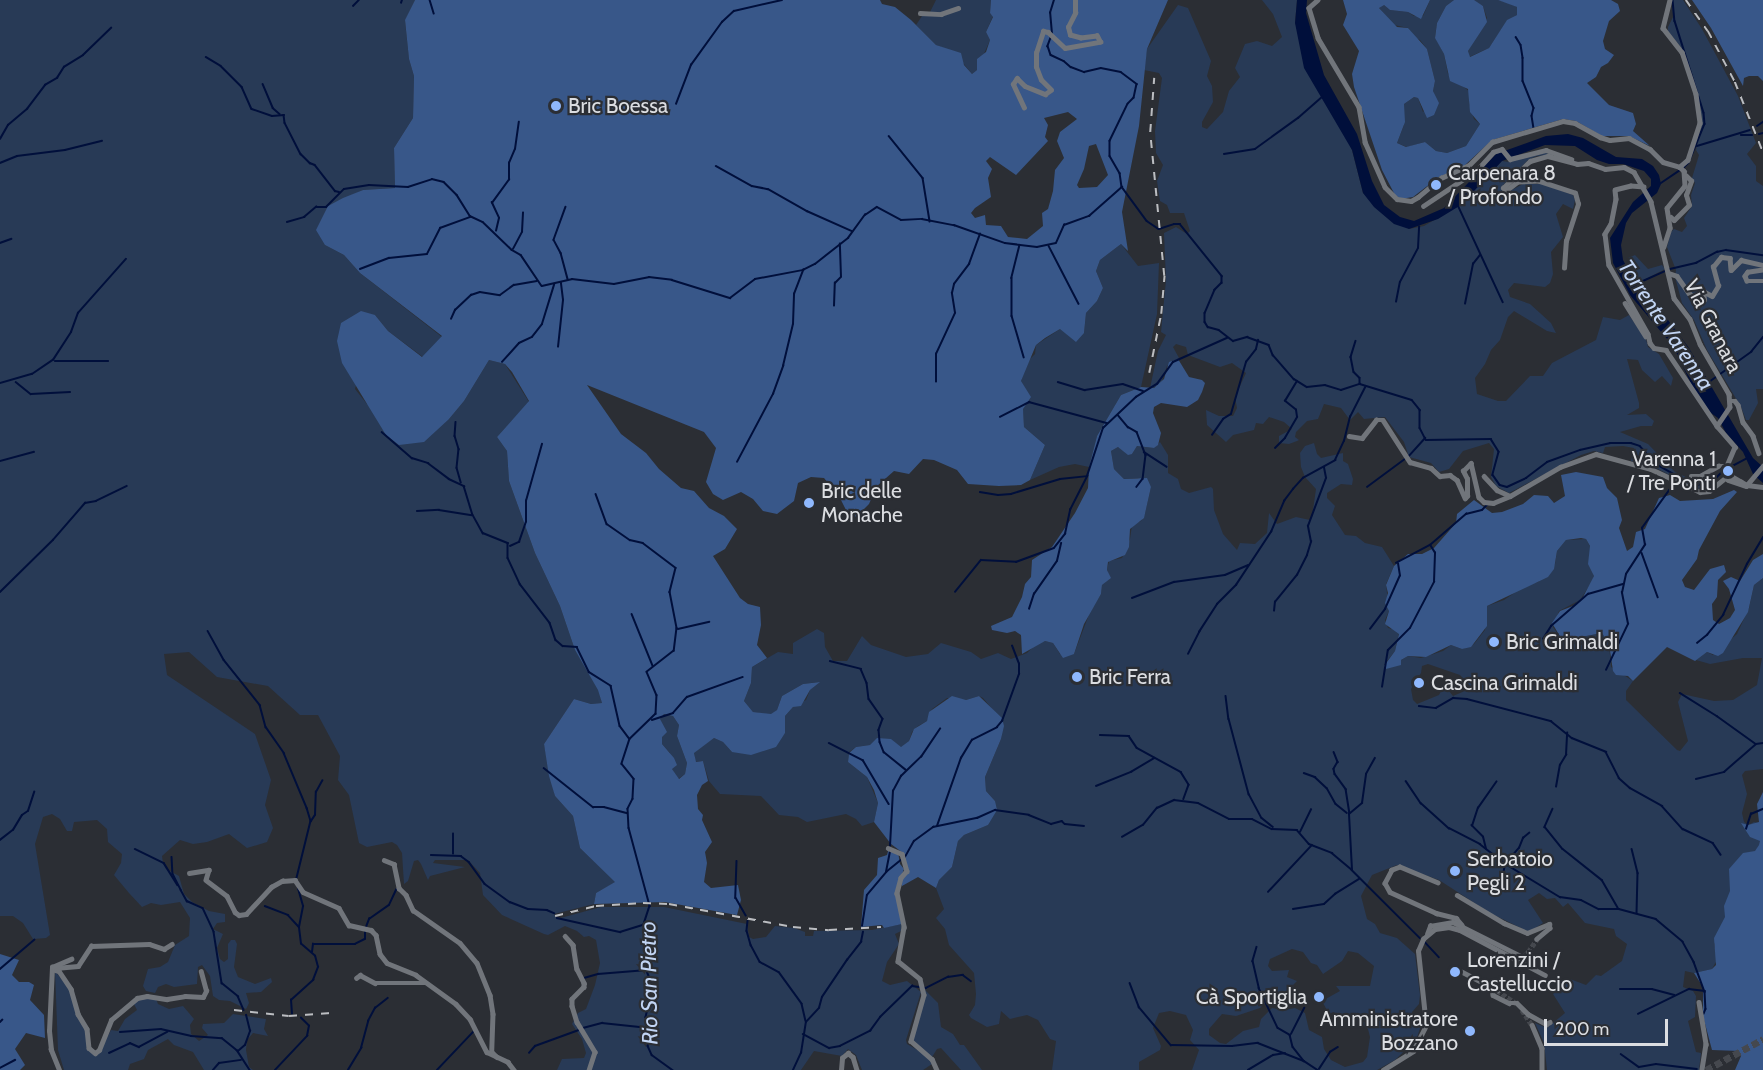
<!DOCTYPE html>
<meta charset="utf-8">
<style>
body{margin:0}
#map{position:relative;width:1763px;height:1070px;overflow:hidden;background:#2b2e34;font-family:Cabin,sans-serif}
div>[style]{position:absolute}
.green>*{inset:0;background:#283a56}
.forest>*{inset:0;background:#385789}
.water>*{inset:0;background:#000f3b}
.stream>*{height:1.5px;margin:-0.75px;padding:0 0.75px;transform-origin:0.75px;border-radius:0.75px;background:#000f3b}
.minor-tunnel>*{height:4.5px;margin-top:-2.25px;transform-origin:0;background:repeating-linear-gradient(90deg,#45484e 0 4.5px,transparent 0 6.5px)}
.highway-tunnel>*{height:7px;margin-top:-3.5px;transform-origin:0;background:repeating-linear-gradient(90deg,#45484e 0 7px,transparent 0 10.5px)}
.minor>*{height:4.5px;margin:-2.25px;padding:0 2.25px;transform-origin:2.25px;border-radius:2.25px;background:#71757b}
.rail>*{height:1.5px;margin-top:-0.75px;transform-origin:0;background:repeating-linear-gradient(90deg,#bbbdc1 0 8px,transparent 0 16px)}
.dots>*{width:16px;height:16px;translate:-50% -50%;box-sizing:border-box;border:3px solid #2b2e34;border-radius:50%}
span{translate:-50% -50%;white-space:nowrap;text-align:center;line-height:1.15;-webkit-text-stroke:4.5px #2b2e34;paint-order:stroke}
.poi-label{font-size:21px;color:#dbdde1}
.left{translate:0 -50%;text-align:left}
.right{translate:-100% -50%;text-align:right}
.street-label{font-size:21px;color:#dbdde1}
.water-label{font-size:22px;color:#c1d4f3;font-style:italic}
.scale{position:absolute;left:1544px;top:1019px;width:124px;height:27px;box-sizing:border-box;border:3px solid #dbdde1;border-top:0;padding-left:8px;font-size:18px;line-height:21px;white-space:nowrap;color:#dbdde1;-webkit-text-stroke:4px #2b2e34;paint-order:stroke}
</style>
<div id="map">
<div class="green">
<div style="clip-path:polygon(0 0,415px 0,405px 21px,409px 59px,414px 76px,413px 118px,394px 148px,395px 188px,363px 190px,328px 206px,325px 245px,344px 255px,360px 273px,442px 337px,423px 357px,388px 331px,375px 315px,355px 389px,367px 404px,449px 419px,464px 401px,489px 360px,505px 364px,529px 402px,497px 437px,507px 451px,509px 481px,535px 553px,560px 606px,575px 650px,599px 690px,602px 703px,591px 704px,574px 699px,544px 744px,555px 796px,573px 816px,580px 848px,616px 882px,596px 893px,594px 904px,554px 914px,557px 919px,601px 907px,664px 907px,747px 924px,749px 937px,753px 939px,766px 937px,775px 926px,794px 928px,805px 932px,805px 936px,813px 936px,814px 931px,872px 930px,902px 924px,901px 931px,895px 934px,899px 944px,887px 962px,882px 981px,890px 985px,907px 981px,921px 992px,906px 1040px,907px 1044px,928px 1056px,932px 1064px,923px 1070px,862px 1070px,856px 1055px,848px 1049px,842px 1056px,814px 1051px,801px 1070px,557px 1070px,562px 1059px,584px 1058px,586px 1053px,582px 1039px,572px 1024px,578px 1013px,586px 1009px,595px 985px,600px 963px,596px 940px,589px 936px,584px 937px,577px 931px,565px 926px,548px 935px,544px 934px,502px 915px,483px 895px,480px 873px,468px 860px,435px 860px,433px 863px,465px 867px,430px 876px,428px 880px,421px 864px,418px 860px,414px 861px,408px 881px,404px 884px,402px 853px,397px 845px,392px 842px,367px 847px,359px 843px,349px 795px,338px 780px,340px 756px,318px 715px,300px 715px,268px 686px,217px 677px,189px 652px,164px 654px,167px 675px,255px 734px,271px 780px,265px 805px,273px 828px,267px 842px,247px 848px,229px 834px,207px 842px,193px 844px,180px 840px,162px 856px,163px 863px,166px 869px,179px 876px,184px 894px,192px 902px,209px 911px,225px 914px,225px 922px,217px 923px,213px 929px,223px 934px,217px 948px,220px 959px,224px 962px,228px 959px,228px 944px,231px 940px,235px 940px,237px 944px,234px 967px,238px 977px,255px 984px,271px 978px,272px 982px,261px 992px,246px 993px,249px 1003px,246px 1009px,230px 1001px,219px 1000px,213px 996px,210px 976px,202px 965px,198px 967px,197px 984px,174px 987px,166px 984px,158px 987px,155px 993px,146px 991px,143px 986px,148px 969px,160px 967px,168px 962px,175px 945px,189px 936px,190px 918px,180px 902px,161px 905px,151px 903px,142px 907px,129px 893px,114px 875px,121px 863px,122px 854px,108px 842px,107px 829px,97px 820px,74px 822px,72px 831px,67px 831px,60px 819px,52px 814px,43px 817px,35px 844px,50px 935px,46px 938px,33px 939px,23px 923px,13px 916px,0 916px)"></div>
<div style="clip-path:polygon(936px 0,991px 0,990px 13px,993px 16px,986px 32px,990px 40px,977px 70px,972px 74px,954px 52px,936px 45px,916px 25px,924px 13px,929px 14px)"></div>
<div style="clip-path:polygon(1262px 0,1297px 0,1295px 23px,1352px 150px,1363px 193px,1409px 229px,1424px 226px,1460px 205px,1502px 161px,1509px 162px,1543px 152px,1553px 155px,1537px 156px,1528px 160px,1501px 187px,1504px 194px,1523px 184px,1543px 184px,1573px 195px,1575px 200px,1573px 209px,1563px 204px,1556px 214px,1563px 237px,1551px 252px,1553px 274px,1550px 283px,1545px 287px,1514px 283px,1508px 290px,1510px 297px,1530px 304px,1551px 323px,1556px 333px,1547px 331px,1514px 311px,1508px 317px,1500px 340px,1491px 350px,1485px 364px,1475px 378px,1477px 394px,1498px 401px,1506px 401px,1530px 376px,1543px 376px,1552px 363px,1596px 340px,1603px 317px,1620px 320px,1629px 315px,1646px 339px,1648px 347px,1659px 354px,1673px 378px,1671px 386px,1662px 376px,1655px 382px,1642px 370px,1638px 360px,1627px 359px,1639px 403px,1639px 408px,1627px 415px,1646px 414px,1654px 421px,1652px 426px,1641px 426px,1620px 432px,1648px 444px,1675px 472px,1690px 479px,1706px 482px,1706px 490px,1695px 488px,1650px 465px,1631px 461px,1634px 448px,1623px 446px,1605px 447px,1603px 453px,1594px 451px,1581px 455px,1509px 493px,1496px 486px,1491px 477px,1494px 449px,1489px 443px,1463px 451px,1449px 469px,1439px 472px,1431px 463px,1409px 457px,1404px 442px,1385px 417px,1364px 419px,1358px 412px,1350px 420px,1341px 408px,1324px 404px,1318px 419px,1307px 421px,1296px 432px,1295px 437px,1299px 440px,1297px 441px,1289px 444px,1279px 443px,1279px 436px,1292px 429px,1284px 422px,1269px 417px,1263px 424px,1256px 423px,1254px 430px,1233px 435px,1226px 442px,1207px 425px,1206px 410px,1219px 416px,1233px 416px,1237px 408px,1235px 397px,1246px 373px,1232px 363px,1220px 367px,1188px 355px,1186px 347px,1176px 344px,1173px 347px,1179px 358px,1167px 366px,1161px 383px,1153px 388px,1150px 388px,1158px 351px,1166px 335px,1161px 332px,1166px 280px,1164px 233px,1176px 227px,1187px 234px,1190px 231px,1184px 213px,1170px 213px,1167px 205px,1160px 201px,1157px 181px,1163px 165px,1156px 153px,1155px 131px,1162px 78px,1159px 73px,1144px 70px,1147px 49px,1178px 5px,1188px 8px,1211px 61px,1207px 76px,1212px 86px,1213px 102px,1202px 122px,1202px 127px,1207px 129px,1223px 112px,1229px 91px,1240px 77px,1235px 68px,1245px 44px,1257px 41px,1272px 46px,1282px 37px,1273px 14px)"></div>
<div style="clip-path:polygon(1430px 0,1454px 0,1446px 6px,1437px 23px,1435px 37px,1444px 54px,1448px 74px,1470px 92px,1469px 104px,1474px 119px,1480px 124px,1466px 146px,1447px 153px,1436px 151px,1425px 142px,1407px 147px,1397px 143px,1404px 125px,1404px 104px,1414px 97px,1418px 98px,1423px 112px,1435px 98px,1433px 91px,1435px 81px,1427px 49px,1420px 40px,1413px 37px,1408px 28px,1394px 25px,1379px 8px,1381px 5px,1384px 5px,1390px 10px,1408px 12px,1414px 16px,1423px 16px)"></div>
<div style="clip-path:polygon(1460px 0,1498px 0,1506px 2px,1517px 7px,1517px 15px,1507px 21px,1489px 48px,1469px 57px,1468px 51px,1487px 18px,1483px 6px,1471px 0)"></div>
<div style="clip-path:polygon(1672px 0,1683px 0,1702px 29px,1738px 96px,1756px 143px,1747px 154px,1756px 166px,1756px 181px,1763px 186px,1763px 389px,1756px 389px,1758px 403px,1749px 420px,1746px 420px,1741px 407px,1707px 350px,1694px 320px,1682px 303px,1675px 277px,1676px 270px,1667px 247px,1671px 232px,1674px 229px,1682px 232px,1687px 226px,1684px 218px,1692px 206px,1691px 195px,1695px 183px,1692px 178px,1699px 155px,1696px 150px,1702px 122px,1699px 97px,1691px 70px,1680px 46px,1668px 32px,1668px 27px,1673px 17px)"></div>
<div style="clip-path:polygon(1121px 244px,1138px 266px,1159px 263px,1157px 314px,1141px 387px,1121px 395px,1097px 436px,1089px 467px,1075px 464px,1059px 467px,1030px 480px,1045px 445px,1024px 427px,1021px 381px,1026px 363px,1035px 354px,1036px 345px,1060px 329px,1084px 333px,1086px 313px,1097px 301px,1103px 288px,1096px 271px,1100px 260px)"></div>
<div style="clip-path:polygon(1635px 255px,1648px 269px,1662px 265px,1665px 269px,1640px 282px,1628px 258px)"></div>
<div style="clip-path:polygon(evenodd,1160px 442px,1168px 455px,1168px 473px,1178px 479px,1181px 489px,1189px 493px,1211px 487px,1213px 489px,1214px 510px,1223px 534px,1237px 550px,1240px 543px,1255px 544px,1267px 533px,1269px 513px,1277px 524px,1296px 517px,1310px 520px,1312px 517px,1316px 489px,1305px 477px,1301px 467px,1300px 453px,1305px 446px,1314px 443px,1317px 454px,1321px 458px,1343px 453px,1343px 461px,1348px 464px,1353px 479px,1352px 485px,1341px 484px,1327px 493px,1327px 498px,1335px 506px,1332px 515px,1345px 535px,1356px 536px,1365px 543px,1382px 547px,1394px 566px,1386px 584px,1389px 611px,1385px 620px,1388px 628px,1397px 630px,1399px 633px,1395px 651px,1384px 665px,1386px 669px,1408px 656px,1421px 658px,1443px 651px,1451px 645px,1462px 649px,1474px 644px,1485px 630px,1487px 606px,1504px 600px,1526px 585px,1538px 582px,1555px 564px,1557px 551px,1566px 540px,1586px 539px,1592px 550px,1589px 559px,1594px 576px,1593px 580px,1580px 600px,1559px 611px,1553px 627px,1561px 638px,1569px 640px,1602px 633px,1609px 644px,1611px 667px,1633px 681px,1626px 691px,1626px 700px,1677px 750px,1680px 751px,1688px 741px,1678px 702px,1682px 694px,1714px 701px,1733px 700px,1757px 685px,1762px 658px,1743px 658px,1710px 664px,1696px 660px,1707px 652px,1713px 655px,1737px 634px,1749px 608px,1754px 585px,1763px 578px,1763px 769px,1745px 771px,1742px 775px,1747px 794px,1742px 813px,1744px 822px,1748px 825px,1754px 822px,1763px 824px,1763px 971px,1714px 943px,1717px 960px,1712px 969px,1694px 973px,1685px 971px,1683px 987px,1693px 991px,1696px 996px,1695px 1017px,1688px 1021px,1696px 1052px,1701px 1053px,1699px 1070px,1547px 1070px,1544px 1043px,1535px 1023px,1547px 1028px,1565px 1013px,1553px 994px,1570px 979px,1586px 985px,1596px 975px,1601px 976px,1622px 961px,1627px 944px,1616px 936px,1614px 929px,1585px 923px,1568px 903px,1563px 907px,1555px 898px,1547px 899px,1539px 893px,1528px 900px,1543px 923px,1529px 932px,1490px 913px,1439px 880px,1397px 865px,1372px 875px,1361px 896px,1367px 919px,1375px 924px,1380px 933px,1397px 938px,1415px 954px,1420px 995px,1419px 1004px,1412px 1012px,1423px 1020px,1416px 1040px,1395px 1060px,1377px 1070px,1192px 1070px,1199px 1050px,1190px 1040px,1193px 1030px,1186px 1015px,1170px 1011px,1159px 1013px,1153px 1028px,1161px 1046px,1160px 1050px,1139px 1062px,1139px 1070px,1052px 1070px,1056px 1041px,1050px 1039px,1038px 1020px,1027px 1015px,1010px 1019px,1001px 1011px,999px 1024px,987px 1027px,971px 1018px,969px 1015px,975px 1005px,976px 994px,974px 973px,949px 945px,945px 929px,936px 918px,944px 909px,936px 888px,939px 880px,952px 867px,958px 841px,964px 835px,988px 825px,995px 801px,986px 791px,985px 777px,1001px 739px,1003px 722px,983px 698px,979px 696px,966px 700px,947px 698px,932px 709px,927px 721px,918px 726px,912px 732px,909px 741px,902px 747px,870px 745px,856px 747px,849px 752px,848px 762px,867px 777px,878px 803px,874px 822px,862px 826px,856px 819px,846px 814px,807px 822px,798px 817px,779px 815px,761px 796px,720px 794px,709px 781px,703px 761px,695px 762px,694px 752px,714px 738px,723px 742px,732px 752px,785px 733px,785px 716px,793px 707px,806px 700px,810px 690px,819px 682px,803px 684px,782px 696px,777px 710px,771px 715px,753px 712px,744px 701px,751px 683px,752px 667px,778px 652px,793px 654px,793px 643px,817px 629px,824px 633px,825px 647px,833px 661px,847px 661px,862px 636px,871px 645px,906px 657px,928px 654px,941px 643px,971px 652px,981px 659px,998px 653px,1011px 659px,1027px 653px,1036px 644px,1045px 641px,1053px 643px,1060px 654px,1074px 654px,1090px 612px,1101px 594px,1102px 585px,1110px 578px,1107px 570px,1109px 561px,1122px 558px,1130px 539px,1132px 525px,1141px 521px,1145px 513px,1151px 487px,1138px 478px,1124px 479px,1114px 469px,1111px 451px,1118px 447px,1132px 454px,1137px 446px,1154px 448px,1160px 442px,1428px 664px,1460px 675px,1472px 688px,1453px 696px,1444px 685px,1439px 695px,1417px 704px,1413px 700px,1411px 689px,1421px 673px,1422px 666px,1428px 664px,1160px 442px,1292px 949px,1303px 952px,1311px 963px,1317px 965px,1323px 974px,1342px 961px,1348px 951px,1358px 953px,1374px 966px,1370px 986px,1336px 986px,1340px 991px,1322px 1001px,1329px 1014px,1334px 1012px,1342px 1023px,1355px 1019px,1368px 1029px,1370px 1037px,1367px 1057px,1363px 1062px,1345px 1067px,1331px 1060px,1324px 1049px,1322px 1037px,1309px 1030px,1305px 1013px,1295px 1008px,1284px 1010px,1272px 1008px,1261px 1019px,1259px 1027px,1243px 1031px,1226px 1044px,1220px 1043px,1209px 1035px,1209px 1029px,1222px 1014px,1236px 1016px,1260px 1008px,1264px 1004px,1281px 1004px,1284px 998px,1294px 992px,1293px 985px,1297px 981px,1287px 977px,1289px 970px,1272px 971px,1268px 966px,1270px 959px,1292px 949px)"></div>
<div style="clip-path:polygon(664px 714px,673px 716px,679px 725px,677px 736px,687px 763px,685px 774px,678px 779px,672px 769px,670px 753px,662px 744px,660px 719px)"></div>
<div style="clip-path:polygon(55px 971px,70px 990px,87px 1031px,87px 1047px,93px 1054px,99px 1053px,111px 1030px,118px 1031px,125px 1019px,137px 1010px,133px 1002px,142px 998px,156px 999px,158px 1004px,169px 1009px,183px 1006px,194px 1019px,190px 1025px,191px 1034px,199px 1041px,208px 1035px,202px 1028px,203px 1024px,224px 1023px,233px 1014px,266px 1019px,264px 1029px,268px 1036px,253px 1033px,247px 1040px,246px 1050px,249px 1067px,253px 1070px,204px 1070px,193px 1052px,174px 1045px,168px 1039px,148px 1050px,144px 1059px,130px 1064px,128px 1070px,64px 1070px,58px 1050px)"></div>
<div style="clip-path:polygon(925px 990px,938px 1003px,941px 1027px,953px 1034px,960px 1045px,964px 1045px,982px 1070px,961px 1070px,941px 1048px,937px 1049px,932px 1057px,913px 1042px)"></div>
</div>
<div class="forest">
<div style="clip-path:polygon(evenodd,415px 0,880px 0,882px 4px,895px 7px,911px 20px,936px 45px,961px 53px,964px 65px,972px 74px,977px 70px,977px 59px,986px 52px,990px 40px,986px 32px,993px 17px,990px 13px,991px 0,1168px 0,1147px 49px,1139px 126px,1122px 212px,1128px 251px,1121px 244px,1100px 260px,1096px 271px,1103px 288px,1097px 301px,1086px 313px,1084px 333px,1076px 342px,1060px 329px,1045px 338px,1036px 345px,1021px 381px,1031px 397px,1023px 409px,1024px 427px,1045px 445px,1030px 480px,1021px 485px,999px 486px,968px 484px,957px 470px,934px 460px,923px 459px,909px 474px,894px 471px,877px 486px,869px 504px,856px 517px,847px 512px,840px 498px,824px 478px,811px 477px,798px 483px,794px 501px,777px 514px,763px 511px,753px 499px,741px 492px,723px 500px,713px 494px,706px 482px,716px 448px,704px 432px,587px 385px,621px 434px,646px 453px,659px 469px,681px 488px,694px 491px,709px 508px,724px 516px,737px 529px,725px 549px,713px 556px,740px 598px,748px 604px,760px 607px,761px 625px,757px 645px,767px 658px,752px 667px,751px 683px,744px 701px,753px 712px,771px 714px,777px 710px,782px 696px,803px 684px,820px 682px,810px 690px,801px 706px,793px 707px,785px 716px,785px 733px,776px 747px,751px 755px,732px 752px,723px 742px,714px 738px,694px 753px,696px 762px,703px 761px,708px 781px,702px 785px,697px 795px,698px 809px,703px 815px,702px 820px,712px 842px,705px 852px,707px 863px,704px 882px,711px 888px,738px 885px,741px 900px,737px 915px,665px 902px,594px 904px,596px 893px,615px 882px,580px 848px,573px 816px,555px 796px,549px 776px,544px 744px,574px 699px,591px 704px,602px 703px,598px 690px,575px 650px,560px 606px,535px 553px,509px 481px,507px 451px,497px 437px,529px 401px,512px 372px,505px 364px,489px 360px,464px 401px,449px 419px,424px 442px,399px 445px,386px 435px,342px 363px,337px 341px,341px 323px,361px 311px,375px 315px,388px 331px,422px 357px,442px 336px,360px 273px,344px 255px,325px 245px,316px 230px,328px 206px,343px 198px,363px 190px,395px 188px,394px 148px,413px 118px,414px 76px,409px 59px,405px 20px,415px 0,1068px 112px,1077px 119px,1060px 132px,1057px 141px,1064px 158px,1055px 170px,1053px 191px,1048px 209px,1042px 213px,1043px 226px,1027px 239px,1008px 237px,1001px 226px,986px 225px,985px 215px,975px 218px,971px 213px,975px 208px,991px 197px,988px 178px,992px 169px,986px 161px,990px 157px,1016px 175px,1048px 141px,1045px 137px,1048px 125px,1044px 118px,1068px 112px,415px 0,1096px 144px,1108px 175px,1097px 187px,1079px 188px,1077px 185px,1084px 169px,1089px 146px,1096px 144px,415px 0,664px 714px,673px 716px,679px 725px,677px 736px,687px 763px,685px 774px,679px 779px,672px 769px,677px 765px,674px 758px,662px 744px,662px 737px,667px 732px,660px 719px,664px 714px)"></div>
<div style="clip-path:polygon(1343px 0,1430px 0,1421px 19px,1408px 12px,1390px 10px,1384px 5px,1379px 8px,1397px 27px,1408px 28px,1427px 49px,1435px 81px,1433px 91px,1439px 103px,1434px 115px,1427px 118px,1418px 98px,1414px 97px,1404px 104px,1405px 122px,1397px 143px,1406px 147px,1425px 142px,1436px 151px,1447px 153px,1466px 146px,1480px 124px,1470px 112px,1468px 89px,1450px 81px,1444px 54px,1435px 38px,1437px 23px,1446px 6px,1454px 0,1474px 0,1483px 6px,1487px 22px,1468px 51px,1470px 57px,1489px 48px,1507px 20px,1517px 15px,1517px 7px,1498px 0,1611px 0,1618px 4px,1620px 11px,1609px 21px,1603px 41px,1605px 49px,1614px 55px,1608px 63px,1601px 67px,1596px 77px,1587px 83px,1609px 105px,1633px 113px,1636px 124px,1633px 131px,1650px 146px,1629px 136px,1602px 136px,1576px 121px,1563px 119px,1492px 140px,1464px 166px,1439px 177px,1413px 197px,1401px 199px,1395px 195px,1382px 170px,1354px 87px,1352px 74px,1359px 51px,1343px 25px,1347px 14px)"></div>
<div style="clip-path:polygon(1692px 0,1763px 0,1763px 81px,1758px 76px,1749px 76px,1744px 78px,1743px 86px,1711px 28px)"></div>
<div style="clip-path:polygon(1178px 359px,1189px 377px,1202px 380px,1205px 383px,1202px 392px,1198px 400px,1187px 407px,1161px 403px,1154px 407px,1153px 413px,1161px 433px,1158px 445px,1154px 448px,1137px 446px,1132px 454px,1128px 455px,1118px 447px,1111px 451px,1114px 469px,1124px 479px,1147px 478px,1151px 487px,1144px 518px,1130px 529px,1129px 547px,1125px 555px,1108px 562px,1107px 570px,1111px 578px,1102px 585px,1101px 594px,1084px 624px,1074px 654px,1063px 658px,1053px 643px,1045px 641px,1022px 654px,1021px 635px,1015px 631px,1007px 633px,992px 630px,991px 626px,1012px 617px,1022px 597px,1025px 584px,1031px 577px,1032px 560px,1052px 547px,1075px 513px,1088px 488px,1089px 467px,1097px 436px,1121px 395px,1141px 387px,1154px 388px,1164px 379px,1169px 362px)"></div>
<div style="clip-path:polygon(1576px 472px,1603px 477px,1607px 488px,1617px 498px,1622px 520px,1619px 528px,1627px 551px,1633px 547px,1636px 532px,1645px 529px,1659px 498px,1670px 495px,1680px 501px,1713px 499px,1734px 490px,1737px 492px,1720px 511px,1699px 550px,1697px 559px,1682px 580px,1685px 587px,1694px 590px,1710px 569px,1724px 565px,1726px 572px,1718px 580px,1717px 597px,1712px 604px,1713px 620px,1719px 624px,1730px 618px,1735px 610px,1729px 589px,1723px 581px,1731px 577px,1740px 581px,1753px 560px,1763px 554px,1763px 578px,1754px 585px,1748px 612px,1723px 653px,1718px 656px,1707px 652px,1695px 661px,1667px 647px,1633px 681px,1628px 676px,1616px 675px,1613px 671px,1609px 644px,1602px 633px,1565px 640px,1561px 638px,1552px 623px,1560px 611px,1573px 606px,1583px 597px,1594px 576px,1588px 564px,1590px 546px,1586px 539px,1581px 538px,1566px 540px,1557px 551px,1554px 569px,1548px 577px,1487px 606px,1487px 626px,1471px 647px,1462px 649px,1451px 645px,1426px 657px,1408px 656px,1401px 660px,1401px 665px,1386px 669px,1384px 666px,1395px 651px,1399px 634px,1385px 624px,1389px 611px,1385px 603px,1388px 593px,1386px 585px,1394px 566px,1408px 554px,1422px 554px,1434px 548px,1456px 523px,1457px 514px,1474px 500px,1492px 513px,1502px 512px,1523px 504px,1534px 495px,1548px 496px,1554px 503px,1565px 496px,1561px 475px)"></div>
<div style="clip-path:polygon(952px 696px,966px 700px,979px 696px,1002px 718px,1004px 726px,1001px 739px,985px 777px,986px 791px,995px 801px,997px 810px,988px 825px,964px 835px,958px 841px,952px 867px,939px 880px,936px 888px,918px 877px,902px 886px,901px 881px,907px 874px,903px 853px,891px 844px,874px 822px,878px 803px,874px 790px,867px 777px,848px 762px,849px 753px,856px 747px,870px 745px,877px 738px,891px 739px,901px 747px,909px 741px,914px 729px,927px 721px,929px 712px)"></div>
<div style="clip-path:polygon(1763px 792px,1763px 1070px,1735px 1070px,1741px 1056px,1739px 1051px,1712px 1050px,1703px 1016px,1703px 987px,1694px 973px,1712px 969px,1716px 965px,1714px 938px,1725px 917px,1724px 906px,1730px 891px,1729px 869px,1743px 853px,1755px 851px,1759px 845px,1760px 841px,1750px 837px,1741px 823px,1748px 825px,1759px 822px,1757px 804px)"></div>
<div style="clip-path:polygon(889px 848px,898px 852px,900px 864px,904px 869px,896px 891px,902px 924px,884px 928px,882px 925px,861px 927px,864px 890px,877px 875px,878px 858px,887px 855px)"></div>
<div style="clip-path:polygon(0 954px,19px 960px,12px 975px,19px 982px,29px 982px,34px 985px,30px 1000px,44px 1015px,45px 1038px,26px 1033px,15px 1049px,25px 1065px,20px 1070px,0 1070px)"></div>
</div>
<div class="water">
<div style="clip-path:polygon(1297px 0,1307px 0,1306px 13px,1324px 75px,1357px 134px,1372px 181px,1384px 205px,1400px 217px,1414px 221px,1444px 208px,1496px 154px,1546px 136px,1568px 134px,1583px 138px,1616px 157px,1642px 159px,1653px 166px,1659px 175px,1661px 184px,1657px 193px,1632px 213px,1626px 223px,1621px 245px,1623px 260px,1637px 286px,1668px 320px,1689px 348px,1753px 458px,1763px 467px,1763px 483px,1753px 474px,1743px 452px,1726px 433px,1718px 418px,1708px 411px,1694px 390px,1673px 346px,1630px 295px,1613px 263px,1610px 238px,1633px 202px,1651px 186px,1651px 179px,1644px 171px,1623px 164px,1609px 164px,1597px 160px,1575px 146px,1545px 145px,1502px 161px,1461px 205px,1438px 219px,1409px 229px,1394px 224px,1374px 207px,1363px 193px,1352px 150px,1304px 68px,1295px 23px)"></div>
</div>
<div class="stream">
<div style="left:430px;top:0;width:14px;rotate:73deg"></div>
<div style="left:1673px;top:0;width:21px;rotate:85deg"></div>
<div style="left:1675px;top:21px;width:96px;rotate:72.5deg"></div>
<div style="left:1704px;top:113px;width:11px;rotate:85deg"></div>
<div style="left:1705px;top:124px;width:42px;rotate:112.3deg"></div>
<div style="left:1689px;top:163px;width:7px;rotate:135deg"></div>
<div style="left:401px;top:3px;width:3px;rotate:-72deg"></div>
<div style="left:353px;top:6px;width:8px;rotate:-45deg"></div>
<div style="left:1052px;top:34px;width:21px;rotate:-95deg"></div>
<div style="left:1050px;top:13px;width:14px;rotate:-73deg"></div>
<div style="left:1516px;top:37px;width:9px;rotate:58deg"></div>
<div style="left:1521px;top:45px;width:13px;rotate:81deg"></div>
<div style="left:1523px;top:58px;width:23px;rotate:90deg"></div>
<div style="left:1523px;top:81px;width:29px;rotate:68deg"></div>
<div style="left:1534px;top:108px;width:8px;rotate:104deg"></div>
<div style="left:1532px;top:116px;width:12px;rotate:81deg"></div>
<div style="left:1051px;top:38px;width:9px;rotate:111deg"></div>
<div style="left:1048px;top:46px;width:9px;rotate:72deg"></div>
<div style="left:1051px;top:55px;width:14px;rotate:25deg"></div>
<div style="left:1064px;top:61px;width:9px;rotate:41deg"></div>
<div style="left:1071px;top:67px;width:14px;rotate:21deg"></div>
<div style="left:1084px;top:72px;width:17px;rotate:-13deg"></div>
<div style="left:1101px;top:68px;width:20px;rotate:11deg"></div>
<div style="left:1121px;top:72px;width:20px;rotate:37deg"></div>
<div style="left:1137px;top:84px;width:14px;rotate:102deg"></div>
<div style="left:1134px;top:98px;width:8px;rotate:135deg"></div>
<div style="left:1128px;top:104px;width:41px;rotate:115.9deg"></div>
<div style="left:1110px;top:141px;width:15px;rotate:90deg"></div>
<div style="left:1110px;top:156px;width:20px;rotate:60deg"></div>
<div style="left:1120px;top:173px;width:14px;rotate:82deg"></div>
<div style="left:1122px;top:187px;width:42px;rotate:53.7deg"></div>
<div style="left:1147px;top:221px;width:14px;rotate:34deg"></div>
<div style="left:1159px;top:229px;width:16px;rotate:-18deg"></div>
<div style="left:1174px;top:224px;width:6px"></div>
<div style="left:1180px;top:224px;width:67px;rotate:51.1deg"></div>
<div style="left:1222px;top:276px;width:7px;rotate:90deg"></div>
<div style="left:1222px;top:283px;width:10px;rotate:135deg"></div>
<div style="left:1215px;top:290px;width:25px;rotate:113deg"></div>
<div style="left:1205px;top:313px;width:9px;rotate:90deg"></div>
<div style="left:1205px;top:322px;width:6px;rotate:59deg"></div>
<div style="left:1208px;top:327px;width:11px;rotate:15deg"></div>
<div style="left:1219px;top:330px;width:18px;rotate:38deg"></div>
<div style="left:1233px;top:341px;width:15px;rotate:-16deg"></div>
<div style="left:1247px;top:337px;width:23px;rotate:20deg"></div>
<div style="left:1269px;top:345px;width:11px;rotate:68deg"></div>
<div style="left:1273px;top:355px;width:32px;rotate:49deg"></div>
<div style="left:1294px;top:379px;width:15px;rotate:32deg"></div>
<div style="left:1307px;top:387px;width:18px;rotate:-6deg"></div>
<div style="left:1325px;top:385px;width:17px;rotate:17deg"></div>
<div style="left:1341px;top:390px;width:20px;rotate:-18deg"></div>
<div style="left:1360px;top:384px;width:54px;rotate:17.1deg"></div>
<div style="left:1412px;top:400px;width:13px;rotate:51deg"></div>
<div style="left:1420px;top:410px;width:18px;rotate:90deg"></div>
<div style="left:1420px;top:428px;width:13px;rotate:63deg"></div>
<div style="left:1426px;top:440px;width:65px;rotate:-0.9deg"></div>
<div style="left:1491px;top:439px;width:15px;rotate:58deg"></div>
<div style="left:1499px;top:452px;width:24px;rotate:105deg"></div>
<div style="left:1493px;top:475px;width:12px;rotate:55deg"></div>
<div style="left:1500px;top:485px;width:7px;rotate:16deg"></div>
<div style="left:1507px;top:487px;width:21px;rotate:-25deg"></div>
<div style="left:1526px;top:478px;width:26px;rotate:-37deg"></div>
<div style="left:1547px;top:462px;width:35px;rotate:-20deg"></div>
<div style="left:1580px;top:450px;width:31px;rotate:-13deg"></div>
<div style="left:1610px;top:443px;width:21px"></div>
<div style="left:1631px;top:443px;width:9px;rotate:18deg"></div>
<div style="left:1640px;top:446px;width:24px;rotate:48deg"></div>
<div style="left:1656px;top:464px;width:43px;rotate:29.6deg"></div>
<div style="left:1693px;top:485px;width:17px;rotate:-3deg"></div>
<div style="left:1710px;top:484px;width:18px;rotate:-45deg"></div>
<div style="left:1723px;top:471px;width:26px;rotate:-28deg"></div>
<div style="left:206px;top:57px;width:17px;rotate:31deg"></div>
<div style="left:221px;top:66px;width:30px;rotate:45deg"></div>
<div style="left:242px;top:87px;width:24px;rotate:66deg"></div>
<div style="left:252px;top:109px;width:21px;rotate:19deg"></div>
<div style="left:272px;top:116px;width:12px;rotate:-5deg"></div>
<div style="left:284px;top:115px;width:8px;rotate:83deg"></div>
<div style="left:285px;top:123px;width:35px;rotate:63deg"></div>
<div style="left:301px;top:154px;width:13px;rotate:45deg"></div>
<div style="left:310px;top:163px;width:5px;rotate:22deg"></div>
<div style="left:315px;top:165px;width:33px;rotate:52deg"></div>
<div style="left:335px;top:191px;width:4px;rotate:14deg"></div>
<div style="left:263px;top:84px;width:26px;rotate:67deg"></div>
<div style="left:273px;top:108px;width:9px;rotate:41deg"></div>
<div style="left:676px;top:104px;width:42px;rotate:-69deg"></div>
<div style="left:691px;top:65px;width:53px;rotate:-54.2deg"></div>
<div style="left:722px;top:22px;width:16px;rotate:-43deg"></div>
<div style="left:734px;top:11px;width:49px;rotate:-12.9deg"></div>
<div style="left:1757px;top:126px;width:7px;rotate:-34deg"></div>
<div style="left:1759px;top:134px;width:4px;rotate:-14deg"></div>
<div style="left:1741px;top:135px;width:11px"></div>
<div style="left:889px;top:136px;width:54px;rotate:51deg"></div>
<div style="left:923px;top:178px;width:44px;rotate:80.8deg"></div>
<div style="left:0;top:139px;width:16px;rotate:-60deg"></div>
<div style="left:8px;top:125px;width:25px;rotate:-40deg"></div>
<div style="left:27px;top:109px;width:30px;rotate:-53deg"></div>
<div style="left:45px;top:85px;width:14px;rotate:-30deg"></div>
<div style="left:57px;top:78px;width:13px;rotate:-58deg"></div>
<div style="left:64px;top:67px;width:22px;rotate:-32deg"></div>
<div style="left:83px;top:55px;width:39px;rotate:-44deg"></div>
<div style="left:1697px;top:146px;width:55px;rotate:-16.8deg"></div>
<div style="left:1224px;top:154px;width:31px;rotate:-9deg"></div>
<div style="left:1255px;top:149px;width:53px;rotate:-35.8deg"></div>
<div style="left:1298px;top:118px;width:32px;rotate:-41deg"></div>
<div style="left:0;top:163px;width:18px;rotate:-22deg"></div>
<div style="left:17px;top:156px;width:48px;rotate:-7.1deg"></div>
<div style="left:65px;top:150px;width:38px;rotate:-14deg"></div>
<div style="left:716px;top:166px;width:41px;rotate:29.1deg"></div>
<div style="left:752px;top:186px;width:16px;rotate:11deg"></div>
<div style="left:768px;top:189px;width:45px;rotate:29.4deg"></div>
<div style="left:807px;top:211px;width:49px;rotate:24deg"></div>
<div style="left:1661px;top:183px;width:22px;rotate:-34deg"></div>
<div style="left:1458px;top:205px;width:107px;rotate:65.1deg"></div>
<div style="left:566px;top:207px;width:35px;rotate:110deg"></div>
<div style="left:554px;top:240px;width:15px;rotate:62deg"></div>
<div style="left:561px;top:253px;width:27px;rotate:75deg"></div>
<div style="left:287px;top:222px;width:18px;rotate:-16deg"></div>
<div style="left:304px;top:217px;width:16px;rotate:-40deg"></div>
<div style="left:316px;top:207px;width:10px"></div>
<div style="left:326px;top:207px;width:25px;rotate:-45deg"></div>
<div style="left:344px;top:189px;width:25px;rotate:-9deg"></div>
<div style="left:369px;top:185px;width:39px;rotate:3deg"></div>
<div style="left:408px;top:187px;width:25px;rotate:-18deg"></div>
<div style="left:432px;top:179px;width:12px;rotate:14deg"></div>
<div style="left:444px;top:182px;width:18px;rotate:45deg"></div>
<div style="left:457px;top:195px;width:25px;rotate:58deg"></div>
<div style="left:470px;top:216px;width:14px;rotate:25deg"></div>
<div style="left:483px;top:222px;width:40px;rotate:44deg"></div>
<div style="left:512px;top:250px;width:10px;rotate:29deg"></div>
<div style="left:521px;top:255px;width:37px;rotate:56deg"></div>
<div style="left:542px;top:286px;width:31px;rotate:-13deg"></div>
<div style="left:572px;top:279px;width:42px;rotate:6.8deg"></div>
<div style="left:614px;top:284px;width:36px;rotate:-11deg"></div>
<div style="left:649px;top:277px;width:23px;rotate:7deg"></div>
<div style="left:672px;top:280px;width:61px;rotate:17.2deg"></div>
<div style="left:730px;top:298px;width:31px;rotate:-37deg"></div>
<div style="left:755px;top:279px;width:49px;rotate:-10.6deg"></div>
<div style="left:803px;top:270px;width:13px;rotate:-27deg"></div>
<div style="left:815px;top:264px;width:42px;rotate:-38.2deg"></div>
<div style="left:848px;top:238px;width:29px;rotate:-54deg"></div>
<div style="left:865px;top:215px;width:14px;rotate:-34deg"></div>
<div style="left:877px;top:207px;width:27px;rotate:28deg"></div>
<div style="left:901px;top:220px;width:21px;rotate:-3deg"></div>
<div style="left:922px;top:219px;width:33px;rotate:11deg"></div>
<div style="left:954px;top:225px;width:54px;rotate:19.4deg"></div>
<div style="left:1005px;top:243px;width:32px;rotate:7deg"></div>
<div style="left:1037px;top:247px;width:19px;rotate:-12deg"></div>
<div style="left:1056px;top:243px;width:20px;rotate:-66deg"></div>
<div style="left:1064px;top:225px;width:27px;rotate:-20deg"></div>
<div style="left:1089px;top:216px;width:44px;rotate:-41.3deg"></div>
<div style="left:496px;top:231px;width:13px;rotate:-77deg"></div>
<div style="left:499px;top:218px;width:17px;rotate:-115deg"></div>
<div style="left:492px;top:203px;width:29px;rotate:-54deg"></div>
<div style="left:509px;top:180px;width:17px;rotate:-90deg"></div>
<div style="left:509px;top:163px;width:15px;rotate:-67deg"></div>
<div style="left:515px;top:149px;width:27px;rotate:-82deg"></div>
<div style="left:0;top:243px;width:12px;rotate:-20deg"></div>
<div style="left:1020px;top:245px;width:34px;rotate:104deg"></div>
<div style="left:1012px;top:278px;width:38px;rotate:90deg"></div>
<div style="left:1012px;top:316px;width:43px;rotate:73.7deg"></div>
<div style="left:1049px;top:246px;width:65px;rotate:62.7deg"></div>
<div style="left:513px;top:249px;width:19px;rotate:-62deg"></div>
<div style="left:522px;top:232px;width:19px;rotate:-87deg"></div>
<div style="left:360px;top:269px;width:31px;rotate:-21deg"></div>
<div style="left:389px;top:258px;width:38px;rotate:-6deg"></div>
<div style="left:427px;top:254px;width:29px;rotate:-63deg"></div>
<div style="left:440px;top:228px;width:32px;rotate:-20deg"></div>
<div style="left:1670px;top:269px;width:27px;rotate:-13deg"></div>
<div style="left:1696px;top:263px;width:24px;rotate:-28deg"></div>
<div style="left:1717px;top:252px;width:9px;rotate:-13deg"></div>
<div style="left:1726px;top:250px;width:37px;rotate:8deg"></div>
<div style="left:1634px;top:285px;width:34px;rotate:-24deg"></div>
<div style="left:1396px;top:302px;width:20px;rotate:-79deg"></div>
<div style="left:1400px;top:282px;width:38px;rotate:-62deg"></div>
<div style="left:1418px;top:248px;width:21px;rotate:-87deg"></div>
<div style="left:1465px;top:304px;width:41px;rotate:-78.7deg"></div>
<div style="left:1473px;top:264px;width:11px;rotate:-52deg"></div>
<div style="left:834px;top:306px;width:23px;rotate:-88deg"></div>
<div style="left:835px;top:283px;width:8px;rotate:-45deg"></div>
<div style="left:841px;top:277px;width:33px;rotate:-92deg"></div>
<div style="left:451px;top:319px;width:10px;rotate:-66deg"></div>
<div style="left:455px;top:310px;width:22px;rotate:-43deg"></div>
<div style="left:471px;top:295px;width:9px;rotate:-18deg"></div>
<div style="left:480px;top:292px;width:20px;rotate:9deg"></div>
<div style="left:500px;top:295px;width:17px;rotate:-36deg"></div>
<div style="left:514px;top:285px;width:23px;rotate:-10deg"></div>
<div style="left:1356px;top:341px;width:17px;rotate:107deg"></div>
<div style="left:1351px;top:357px;width:15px;rotate:79deg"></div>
<div style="left:1354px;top:372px;width:8px;rotate:45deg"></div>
<div style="left:1360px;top:378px;width:6px;rotate:90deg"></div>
<div style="left:558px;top:347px;width:47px;rotate:-83.9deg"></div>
<div style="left:563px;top:300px;width:17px;rotate:-97deg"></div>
<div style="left:55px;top:361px;width:53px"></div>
<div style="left:502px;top:362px;width:25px;rotate:-48deg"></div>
<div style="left:519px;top:343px;width:14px;rotate:-25deg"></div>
<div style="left:532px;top:337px;width:16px;rotate:-52deg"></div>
<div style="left:542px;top:324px;width:41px;rotate:-72.9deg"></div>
<div style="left:16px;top:382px;width:19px;rotate:39deg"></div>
<div style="left:31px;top:394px;width:39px;rotate:-3deg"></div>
<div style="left:936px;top:382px;width:28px;rotate:-90deg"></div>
<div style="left:936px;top:354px;width:45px;rotate:-65.1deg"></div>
<div style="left:955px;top:313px;width:20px;rotate:-99deg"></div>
<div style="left:952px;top:293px;width:9px;rotate:-77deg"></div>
<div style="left:954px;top:284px;width:25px;rotate:-53deg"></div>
<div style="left:969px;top:264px;width:32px;rotate:-70deg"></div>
<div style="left:1058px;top:382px;width:28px;rotate:17deg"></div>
<div style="left:1085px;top:390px;width:38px;rotate:-9deg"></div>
<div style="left:1123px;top:384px;width:21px;rotate:19deg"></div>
<div style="left:1709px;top:382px;width:52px;rotate:-35.5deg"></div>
<div style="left:1751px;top:352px;width:19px;rotate:-51deg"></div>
<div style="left:0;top:383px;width:33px;rotate:-16deg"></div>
<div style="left:32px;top:374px;width:25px;rotate:-34deg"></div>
<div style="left:53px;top:360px;width:33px;rotate:-57deg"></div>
<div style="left:71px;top:332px;width:20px;rotate:-70deg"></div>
<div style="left:78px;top:313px;width:72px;rotate:-48.4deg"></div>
<div style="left:1118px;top:415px;width:16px;rotate:50deg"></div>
<div style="left:1128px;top:427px;width:10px;rotate:29deg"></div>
<div style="left:1137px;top:432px;width:25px;rotate:69deg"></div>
<div style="left:1146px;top:455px;width:24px;rotate:97deg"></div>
<div style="left:1143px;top:479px;width:10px;rotate:127deg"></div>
<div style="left:1000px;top:417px;width:33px;rotate:-27deg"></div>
<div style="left:1029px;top:402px;width:81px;rotate:15.1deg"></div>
<div style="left:456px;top:422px;width:14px;rotate:94deg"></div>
<div style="left:455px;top:436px;width:14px;rotate:73deg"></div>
<div style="left:459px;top:449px;width:19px;rotate:96deg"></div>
<div style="left:457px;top:468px;width:15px;rotate:74deg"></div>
<div style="left:382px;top:432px;width:40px;rotate:41deg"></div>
<div style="left:412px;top:458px;width:17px;rotate:17deg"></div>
<div style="left:428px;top:463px;width:26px;rotate:37deg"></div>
<div style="left:449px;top:479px;width:17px;rotate:25deg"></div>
<div style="left:464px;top:486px;width:30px;rotate:73deg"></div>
<div style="left:473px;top:515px;width:21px;rotate:61deg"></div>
<div style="left:483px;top:533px;width:27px;rotate:22deg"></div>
<div style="left:508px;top:543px;width:15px;rotate:90deg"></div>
<div style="left:508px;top:558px;width:29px;rotate:65deg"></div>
<div style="left:520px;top:584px;width:49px;rotate:52.4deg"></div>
<div style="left:550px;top:623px;width:18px;rotate:71deg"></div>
<div style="left:556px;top:640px;width:9px;rotate:41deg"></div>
<div style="left:563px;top:646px;width:14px;rotate:4deg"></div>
<div style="left:577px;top:647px;width:28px;rotate:64deg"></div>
<div style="left:589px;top:672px;width:26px;rotate:32deg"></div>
<div style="left:611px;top:686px;width:41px;rotate:77.3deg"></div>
<div style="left:620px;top:726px;width:15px;rotate:53deg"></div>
<div style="left:1212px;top:435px;width:19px;rotate:-55deg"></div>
<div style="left:1223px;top:419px;width:9px;rotate:-32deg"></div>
<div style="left:1231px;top:414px;width:54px;rotate:-73.9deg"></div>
<div style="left:1246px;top:362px;width:16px;rotate:-52deg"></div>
<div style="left:1256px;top:349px;width:9px;rotate:-77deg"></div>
<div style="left:1275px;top:448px;width:14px;rotate:-45deg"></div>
<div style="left:1285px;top:438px;width:24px;rotate:-60deg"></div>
<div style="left:1297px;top:417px;width:7px;rotate:-98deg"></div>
<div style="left:1296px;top:410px;width:14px;rotate:-141deg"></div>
<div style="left:1285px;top:401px;width:23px;rotate:-59deg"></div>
<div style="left:1144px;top:452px;width:27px;rotate:33deg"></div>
<div style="left:1409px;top:456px;width:24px;rotate:-48deg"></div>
<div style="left:0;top:461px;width:35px;rotate:-15deg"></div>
<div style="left:737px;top:462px;width:77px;rotate:-62.1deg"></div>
<div style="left:773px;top:394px;width:30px;rotate:-70deg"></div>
<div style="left:783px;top:366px;width:43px;rotate:-76.6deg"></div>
<div style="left:793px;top:324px;width:30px;rotate:-88deg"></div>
<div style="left:794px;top:294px;width:26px;rotate:-69deg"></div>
<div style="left:1367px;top:487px;width:47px;rotate:-36.4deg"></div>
<div style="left:980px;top:492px;width:18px;rotate:9deg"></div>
<div style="left:998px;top:495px;width:13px;rotate:-4deg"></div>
<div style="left:1011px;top:494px;width:51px;rotate:-17deg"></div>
<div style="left:1060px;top:479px;width:27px;rotate:-6deg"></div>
<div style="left:596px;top:494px;width:32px;rotate:70deg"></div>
<div style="left:607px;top:524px;width:28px;rotate:35deg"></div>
<div style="left:630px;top:540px;width:13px;rotate:13deg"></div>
<div style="left:643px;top:543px;width:41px;rotate:37.1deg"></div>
<div style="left:676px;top:568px;width:25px;rotate:104deg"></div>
<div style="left:670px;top:592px;width:37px;rotate:79deg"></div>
<div style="left:677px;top:628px;width:23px;rotate:97deg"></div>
<div style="left:674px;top:651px;width:34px;rotate:142deg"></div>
<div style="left:647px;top:672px;width:25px;rotate:67deg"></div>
<div style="left:657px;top:695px;width:19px;rotate:93deg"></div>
<div style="left:656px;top:714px;width:36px;rotate:136deg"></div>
<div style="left:630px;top:739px;width:26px;rotate:108deg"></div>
<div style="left:622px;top:764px;width:19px;rotate:51deg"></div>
<div style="left:634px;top:779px;width:20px;rotate:93deg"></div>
<div style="left:633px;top:799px;width:11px;rotate:117deg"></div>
<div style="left:628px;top:809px;width:19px;rotate:87deg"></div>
<div style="left:629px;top:828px;width:81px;rotate:74.9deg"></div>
<div style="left:650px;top:906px;width:20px;rotate:108deg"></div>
<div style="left:644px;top:925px;width:17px;rotate:69deg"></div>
<div style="left:650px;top:941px;width:30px;rotate:96deg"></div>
<div style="left:647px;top:971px;width:17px;rotate:69deg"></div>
<div style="left:653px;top:987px;width:31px;rotate:103deg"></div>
<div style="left:646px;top:1017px;width:12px;rotate:70deg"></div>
<div style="left:650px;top:1028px;width:18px;rotate:96deg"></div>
<div style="left:648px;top:1046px;width:10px;rotate:66deg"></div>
<div style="left:652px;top:1055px;width:26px;rotate:36deg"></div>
<div style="left:417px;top:511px;width:22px;rotate:-3deg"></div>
<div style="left:439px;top:510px;width:33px;rotate:9deg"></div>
<div style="left:510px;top:546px;width:10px;rotate:-24deg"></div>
<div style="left:519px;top:542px;width:21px;rotate:-71deg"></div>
<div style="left:526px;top:522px;width:21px;rotate:-90deg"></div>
<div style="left:526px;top:501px;width:59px;rotate:-74.3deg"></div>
<div style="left:1642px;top:553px;width:47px;rotate:70deg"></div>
<div style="left:1396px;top:563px;width:38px;rotate:-28deg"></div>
<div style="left:1430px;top:545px;width:48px;rotate:-40.7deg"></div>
<div style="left:1466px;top:514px;width:16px;rotate:-14deg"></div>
<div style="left:1482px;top:510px;width:8px;rotate:-45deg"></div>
<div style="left:0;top:592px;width:74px;rotate:-44.5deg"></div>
<div style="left:53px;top:540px;width:49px;rotate:-49.1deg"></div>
<div style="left:85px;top:503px;width:11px;rotate:-10deg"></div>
<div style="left:96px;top:501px;width:34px;rotate:-26deg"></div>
<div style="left:955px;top:592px;width:41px;rotate:-50.9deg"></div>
<div style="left:981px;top:560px;width:35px;rotate:3deg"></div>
<div style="left:1016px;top:562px;width:40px;rotate:-20.2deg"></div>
<div style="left:1054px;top:548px;width:18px;rotate:-52deg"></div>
<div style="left:1065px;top:534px;width:25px;rotate:-78deg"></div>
<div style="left:1070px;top:510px;width:38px;rotate:-63deg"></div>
<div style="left:1087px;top:476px;width:51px;rotate:-71.6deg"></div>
<div style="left:1103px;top:428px;width:45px;rotate:-43.2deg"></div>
<div style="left:1136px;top:397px;width:25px;rotate:-32deg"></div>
<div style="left:1157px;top:384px;width:27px;rotate:-54deg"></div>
<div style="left:1173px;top:362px;width:59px;rotate:-24deg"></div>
<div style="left:1132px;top:598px;width:45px;rotate:-20.9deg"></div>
<div style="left:1174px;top:582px;width:51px;rotate:-7.8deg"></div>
<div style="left:1225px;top:575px;width:25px;rotate:-23deg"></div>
<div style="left:1029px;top:609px;width:16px;rotate:-72deg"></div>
<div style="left:1034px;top:594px;width:40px;rotate:-55.1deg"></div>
<div style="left:1057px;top:561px;width:18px;rotate:-77deg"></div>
<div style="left:1274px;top:611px;width:9px;rotate:-84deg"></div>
<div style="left:1275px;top:602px;width:35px;rotate:-51deg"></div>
<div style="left:1297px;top:575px;width:22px;rotate:-63deg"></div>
<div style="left:1307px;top:555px;width:14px;rotate:-73deg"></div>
<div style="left:1311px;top:542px;width:16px;rotate:-101deg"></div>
<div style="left:1308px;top:526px;width:51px;rotate:-69.4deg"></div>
<div style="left:1326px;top:478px;width:10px;rotate:-101deg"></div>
<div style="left:632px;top:614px;width:56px;rotate:68deg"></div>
<div style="left:678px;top:629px;width:32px;rotate:-13deg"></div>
<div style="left:1370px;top:629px;width:25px;rotate:-53deg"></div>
<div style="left:1385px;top:609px;width:36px;rotate:-66deg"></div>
<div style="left:1400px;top:576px;width:12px;rotate:-99deg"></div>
<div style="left:208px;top:631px;width:33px;rotate:61deg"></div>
<div style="left:224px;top:660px;width:58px;rotate:51.3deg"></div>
<div style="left:260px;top:705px;width:23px;rotate:75deg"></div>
<div style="left:266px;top:727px;width:32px;rotate:55deg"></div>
<div style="left:284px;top:753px;width:60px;rotate:67.3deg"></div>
<div style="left:307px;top:808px;width:14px;rotate:73deg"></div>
<div style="left:311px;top:821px;width:59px;rotate:103.8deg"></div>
<div style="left:1543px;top:639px;width:15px;rotate:-58deg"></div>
<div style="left:1551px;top:626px;width:49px;rotate:-40.9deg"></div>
<div style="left:1588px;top:594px;width:36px;rotate:-16deg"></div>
<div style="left:1697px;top:643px;width:13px;rotate:-39deg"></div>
<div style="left:1707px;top:635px;width:26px;rotate:-51deg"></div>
<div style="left:1723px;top:615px;width:56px;rotate:-64.8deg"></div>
<div style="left:1747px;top:564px;width:31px;rotate:-59deg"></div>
<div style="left:1188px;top:654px;width:25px;rotate:-63deg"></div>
<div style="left:1199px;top:632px;width:33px;rotate:-57deg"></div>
<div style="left:1217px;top:604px;width:27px;rotate:-45deg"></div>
<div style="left:1236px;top:585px;width:64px;rotate:-56.6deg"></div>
<div style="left:1271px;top:532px;width:34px;rotate:-67deg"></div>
<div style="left:1284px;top:501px;width:15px;rotate:-53deg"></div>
<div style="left:1293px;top:489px;width:15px;rotate:-48deg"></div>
<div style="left:1303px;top:478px;width:37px;rotate:-29deg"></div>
<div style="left:1335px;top:460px;width:21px;rotate:-65deg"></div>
<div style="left:1344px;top:441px;width:25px;rotate:-76deg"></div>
<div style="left:1350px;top:417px;width:33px;rotate:-63deg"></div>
<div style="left:830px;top:661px;width:32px;rotate:14deg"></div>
<div style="left:861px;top:669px;width:15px;rotate:67deg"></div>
<div style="left:867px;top:683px;width:16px;rotate:83deg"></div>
<div style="left:869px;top:699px;width:24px;rotate:55deg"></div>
<div style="left:883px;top:719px;width:12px;rotate:110deg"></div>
<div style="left:879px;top:730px;width:12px;rotate:85deg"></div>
<div style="left:880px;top:742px;width:11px;rotate:68deg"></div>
<div style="left:884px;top:752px;width:28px;rotate:39deg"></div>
<div style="left:1606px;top:670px;width:51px;rotate:-64.4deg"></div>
<div style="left:1628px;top:624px;width:32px;rotate:-101deg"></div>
<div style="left:1622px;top:593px;width:19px;rotate:-78deg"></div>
<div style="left:1626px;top:574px;width:35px;rotate:-57deg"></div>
<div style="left:1645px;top:545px;width:17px;rotate:-100deg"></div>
<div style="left:1642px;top:528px;width:57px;rotate:-54.3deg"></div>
<div style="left:1382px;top:687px;width:37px;rotate:-81deg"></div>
<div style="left:1388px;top:650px;width:31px;rotate:-45deg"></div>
<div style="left:1410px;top:628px;width:52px;rotate:-62.4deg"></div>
<div style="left:1434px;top:582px;width:29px;rotate:-88deg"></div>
<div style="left:1435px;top:553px;width:9px;rotate:-122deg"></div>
<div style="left:1680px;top:693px;width:44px;rotate:31.9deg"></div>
<div style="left:1717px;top:716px;width:48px;rotate:35.7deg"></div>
<div style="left:1756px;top:744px;width:7px;rotate:-8deg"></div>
<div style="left:1226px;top:696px;width:23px;rotate:83deg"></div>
<div style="left:1229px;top:719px;width:78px;rotate:75.1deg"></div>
<div style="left:1249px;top:794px;width:27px;rotate:62deg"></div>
<div style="left:1262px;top:818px;width:14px;rotate:39deg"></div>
<div style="left:1419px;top:706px;width:17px;rotate:7deg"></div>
<div style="left:1436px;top:708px;width:20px;rotate:-30deg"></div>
<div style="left:1453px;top:698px;width:14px;rotate:4deg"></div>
<div style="left:1467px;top:699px;width:87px;rotate:14.7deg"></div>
<div style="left:1551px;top:721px;width:27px;rotate:39deg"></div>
<div style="left:1572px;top:738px;width:37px;rotate:22deg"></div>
<div style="left:1606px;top:752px;width:29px;rotate:63deg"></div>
<div style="left:1619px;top:778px;width:15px;rotate:42deg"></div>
<div style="left:1630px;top:788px;width:37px;rotate:29deg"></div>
<div style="left:1662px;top:806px;width:31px;rotate:48deg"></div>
<div style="left:1683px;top:829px;width:33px;rotate:25deg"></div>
<div style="left:1713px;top:843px;width:14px;rotate:56deg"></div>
<div style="left:652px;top:720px;width:22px;rotate:-18deg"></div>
<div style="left:673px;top:713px;width:21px;rotate:-49deg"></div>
<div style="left:687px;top:697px;width:59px;rotate:-19.7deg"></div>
<div style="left:1100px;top:735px;width:29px;rotate:2deg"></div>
<div style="left:1129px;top:736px;width:14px;rotate:56deg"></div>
<div style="left:1137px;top:748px;width:50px;rotate:28.6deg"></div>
<div style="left:1181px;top:772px;width:15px;rotate:58deg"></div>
<div style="left:1189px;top:785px;width:15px;rotate:110deg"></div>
<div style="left:829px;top:743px;width:38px;rotate:27deg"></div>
<div style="left:863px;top:760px;width:51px;rotate:59.4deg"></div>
<div style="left:1334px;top:752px;width:11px;rotate:68deg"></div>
<div style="left:1338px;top:762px;width:8px;rotate:120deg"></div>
<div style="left:1334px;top:769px;width:5px;rotate:79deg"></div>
<div style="left:1335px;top:774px;width:19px;rotate:54deg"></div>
<div style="left:1346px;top:789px;width:24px;rotate:81deg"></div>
<div style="left:544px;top:768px;width:63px;rotate:38.5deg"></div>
<div style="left:593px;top:807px;width:11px"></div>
<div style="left:604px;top:807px;width:24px;rotate:15deg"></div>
<div style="left:1304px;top:773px;width:12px;rotate:20deg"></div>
<div style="left:1315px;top:777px;width:16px;rotate:43deg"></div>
<div style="left:1327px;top:788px;width:18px;rotate:61deg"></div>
<div style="left:1336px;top:804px;width:14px;rotate:39deg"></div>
<div style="left:1696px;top:779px;width:29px;rotate:-14deg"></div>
<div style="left:1724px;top:772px;width:41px;rotate:-41.1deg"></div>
<div style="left:1406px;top:781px;width:27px;rotate:56deg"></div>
<div style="left:1421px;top:803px;width:38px;rotate:42deg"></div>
<div style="left:1449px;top:828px;width:35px;rotate:27deg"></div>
<div style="left:1480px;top:844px;width:31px;rotate:38deg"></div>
<div style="left:1504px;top:863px;width:66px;rotate:31.3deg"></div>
<div style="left:1560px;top:897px;width:21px;rotate:8deg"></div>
<div style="left:1581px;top:900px;width:20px;rotate:27deg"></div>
<div style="left:1599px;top:909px;width:20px"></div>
<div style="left:1619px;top:909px;width:38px;rotate:15deg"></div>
<div style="left:1656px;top:919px;width:35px;rotate:40deg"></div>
<div style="left:1683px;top:942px;width:23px;rotate:61deg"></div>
<div style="left:1694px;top:962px;width:32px;rotate:70deg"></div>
<div style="left:1705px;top:992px;width:17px;rotate:87deg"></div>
<div style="left:1706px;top:1009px;width:5px;rotate:112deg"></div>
<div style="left:1096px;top:786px;width:38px;rotate:-22deg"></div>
<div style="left:1131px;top:772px;width:27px;rotate:-31deg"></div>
<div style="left:1556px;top:787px;width:22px;rotate:-80deg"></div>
<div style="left:1560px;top:765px;width:12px;rotate:-59deg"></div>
<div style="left:1566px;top:755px;width:22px;rotate:-87deg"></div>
<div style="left:1553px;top:809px;width:20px;rotate:114deg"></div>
<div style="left:1545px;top:827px;width:28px;rotate:51deg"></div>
<div style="left:1563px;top:849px;width:50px;rotate:38.5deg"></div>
<div style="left:1602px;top:880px;width:32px;rotate:60deg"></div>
<div style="left:311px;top:821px;width:7px;rotate:-56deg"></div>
<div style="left:315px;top:815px;width:23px;rotate:-88deg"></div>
<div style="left:316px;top:792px;width:13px;rotate:-61deg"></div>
<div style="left:937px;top:826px;width:72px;rotate:-70.6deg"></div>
<div style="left:961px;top:758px;width:21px;rotate:-59deg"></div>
<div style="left:972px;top:740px;width:28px;rotate:-27deg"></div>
<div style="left:997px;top:727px;width:8px;rotate:-50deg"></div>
<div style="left:1002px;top:721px;width:50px;rotate:-70.1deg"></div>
<div style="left:1019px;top:674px;width:10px;rotate:-90deg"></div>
<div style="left:1019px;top:664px;width:19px;rotate:-111deg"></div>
<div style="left:1746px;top:829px;width:16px;rotate:-72deg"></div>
<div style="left:1751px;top:814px;width:13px;rotate:-23deg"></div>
<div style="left:1300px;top:832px;width:25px;rotate:-64deg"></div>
<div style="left:1122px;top:837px;width:24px;rotate:-30deg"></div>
<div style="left:1143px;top:825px;width:22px;rotate:-51deg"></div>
<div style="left:1157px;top:808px;width:19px;rotate:-25deg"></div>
<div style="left:1174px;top:800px;width:24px;rotate:7deg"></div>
<div style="left:1198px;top:803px;width:35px;rotate:27deg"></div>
<div style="left:1229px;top:819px;width:23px"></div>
<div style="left:1252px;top:819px;width:22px;rotate:27deg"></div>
<div style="left:1272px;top:829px;width:25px;rotate:2deg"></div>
<div style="left:1297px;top:830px;width:18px;rotate:49deg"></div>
<div style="left:1309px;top:844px;width:25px;rotate:21deg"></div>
<div style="left:1332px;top:853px;width:26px;rotate:40deg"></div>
<div style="left:1352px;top:870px;width:96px;rotate:45deg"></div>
<div style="left:0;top:840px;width:16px;rotate:-38deg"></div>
<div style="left:13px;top:830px;width:17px;rotate:-59deg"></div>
<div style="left:22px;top:815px;width:7px;rotate:-34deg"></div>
<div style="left:28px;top:811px;width:20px;rotate:-72deg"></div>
<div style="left:890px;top:846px;width:55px;rotate:-86.9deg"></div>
<div style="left:893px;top:791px;width:17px;rotate:-62deg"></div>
<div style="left:901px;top:776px;width:28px;rotate:-44deg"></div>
<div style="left:921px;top:757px;width:34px;rotate:-56deg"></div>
<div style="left:135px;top:849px;width:32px;rotate:26deg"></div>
<div style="left:164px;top:863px;width:26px;rotate:58deg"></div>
<div style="left:1486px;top:849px;width:12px;rotate:-104deg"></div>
<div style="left:1483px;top:837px;width:16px;rotate:-135deg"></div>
<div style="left:1472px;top:826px;width:19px;rotate:-72deg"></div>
<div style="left:1478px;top:808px;width:32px;rotate:-55deg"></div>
<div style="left:1632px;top:849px;width:25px;rotate:76deg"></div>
<div style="left:1638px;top:873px;width:40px;rotate:91.4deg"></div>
<div style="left:453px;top:854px;width:20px;rotate:-90deg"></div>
<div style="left:431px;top:855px;width:30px;rotate:2deg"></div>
<div style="left:461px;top:856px;width:10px;rotate:37deg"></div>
<div style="left:469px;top:862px;width:27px;rotate:54deg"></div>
<div style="left:485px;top:884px;width:31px;rotate:36deg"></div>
<div style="left:510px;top:902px;width:19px;rotate:21deg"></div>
<div style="left:528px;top:909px;width:19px;rotate:3deg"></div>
<div style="left:547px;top:910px;width:8px;rotate:23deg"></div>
<div style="left:172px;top:857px;width:17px;rotate:87deg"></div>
<div style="left:173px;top:874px;width:18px;rotate:63deg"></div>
<div style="left:181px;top:890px;width:13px;rotate:61deg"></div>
<div style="left:187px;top:901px;width:17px;rotate:24deg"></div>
<div style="left:203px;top:908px;width:26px;rotate:65deg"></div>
<div style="left:214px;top:932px;width:52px;rotate:81.1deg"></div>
<div style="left:222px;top:983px;width:21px;rotate:39deg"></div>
<div style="left:238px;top:996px;width:15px;rotate:67deg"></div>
<div style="left:905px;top:857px;width:18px;rotate:-61deg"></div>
<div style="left:914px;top:841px;width:24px;rotate:-36deg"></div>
<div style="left:933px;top:827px;width:45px;rotate:-11.6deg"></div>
<div style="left:977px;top:818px;width:20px;rotate:-24deg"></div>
<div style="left:995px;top:810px;width:34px;rotate:8deg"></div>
<div style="left:1029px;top:815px;width:24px;rotate:22deg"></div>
<div style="left:1051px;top:824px;width:11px;rotate:-15deg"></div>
<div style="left:1062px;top:821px;width:4px;rotate:45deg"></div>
<div style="left:1065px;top:824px;width:19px;rotate:6deg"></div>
<div style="left:737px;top:861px;width:37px;rotate:92deg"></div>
<div style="left:736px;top:898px;width:20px;rotate:60deg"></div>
<div style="left:1352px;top:870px;width:56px;rotate:-93.1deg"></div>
<div style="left:1349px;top:814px;width:17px;rotate:-40deg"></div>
<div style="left:1362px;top:803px;width:29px;rotate:-82deg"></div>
<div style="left:1366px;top:774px;width:18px;rotate:-61deg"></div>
<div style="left:886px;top:872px;width:19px;rotate:-39deg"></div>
<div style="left:1268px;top:892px;width:64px;rotate:-46.9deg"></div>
<div style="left:1496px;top:896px;width:6px;rotate:-90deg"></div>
<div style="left:1496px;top:890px;width:10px;rotate:-53deg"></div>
<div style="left:1502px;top:882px;width:18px;rotate:-81deg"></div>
<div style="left:1505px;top:864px;width:21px;rotate:-49deg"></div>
<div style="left:1519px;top:848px;width:11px;rotate:-68deg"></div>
<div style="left:1523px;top:838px;width:8px;rotate:-40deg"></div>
<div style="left:265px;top:906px;width:25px;rotate:21deg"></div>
<div style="left:288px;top:915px;width:16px;rotate:47deg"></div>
<div style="left:1293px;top:909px;width:31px;rotate:-9deg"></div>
<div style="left:1324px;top:904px;width:15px;rotate:-42deg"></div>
<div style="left:1335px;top:894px;width:28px;rotate:-32deg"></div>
<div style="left:557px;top:918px;width:65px;rotate:12.5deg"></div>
<div style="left:620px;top:932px;width:24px;rotate:-17deg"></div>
<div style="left:748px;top:921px;width:10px;rotate:96deg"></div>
<div style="left:747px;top:931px;width:15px;rotate:74deg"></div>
<div style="left:751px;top:945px;width:19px;rotate:62deg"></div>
<div style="left:760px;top:962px;width:21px;rotate:28deg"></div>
<div style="left:779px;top:972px;width:39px;rotate:54deg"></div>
<div style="left:802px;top:1004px;width:17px;rotate:77deg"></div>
<div style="left:862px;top:926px;width:31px;rotate:-81deg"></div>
<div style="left:867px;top:895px;width:30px;rotate:-50deg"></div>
<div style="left:886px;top:872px;width:21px;rotate:-79deg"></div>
<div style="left:366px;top:927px;width:9px;rotate:-69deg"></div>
<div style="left:369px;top:919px;width:24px;rotate:-35deg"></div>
<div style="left:389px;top:905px;width:17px;rotate:-65deg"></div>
<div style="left:1424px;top:941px;width:22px;rotate:47deg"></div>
<div style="left:1257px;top:947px;width:15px;rotate:106deg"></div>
<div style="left:1253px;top:961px;width:28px;rotate:77deg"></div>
<div style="left:1259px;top:988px;width:44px;rotate:64.6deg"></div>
<div style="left:1278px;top:1028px;width:14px;rotate:30deg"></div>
<div style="left:1290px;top:1035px;width:12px;rotate:76deg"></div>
<div style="left:1293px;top:1047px;width:18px;rotate:52deg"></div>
<div style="left:1304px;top:1061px;width:17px;rotate:33deg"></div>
<div style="left:312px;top:952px;width:8px;rotate:-83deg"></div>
<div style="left:313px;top:944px;width:42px"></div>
<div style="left:355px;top:944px;width:11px;rotate:-27deg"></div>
<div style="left:365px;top:939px;width:7px;rotate:-90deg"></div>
<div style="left:0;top:969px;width:45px;rotate:-40.5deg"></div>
<div style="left:584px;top:978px;width:15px;rotate:-16deg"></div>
<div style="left:598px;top:974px;width:49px;rotate:-4.7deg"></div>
<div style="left:1130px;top:983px;width:26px;rotate:69deg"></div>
<div style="left:1139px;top:1007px;width:50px;rotate:49.9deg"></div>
<div style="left:1171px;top:1045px;width:61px;rotate:0.9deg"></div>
<div style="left:1232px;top:1046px;width:26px;rotate:-7deg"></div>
<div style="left:1258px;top:1043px;width:49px;rotate:21.4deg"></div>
<div style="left:1620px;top:989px;width:32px"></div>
<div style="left:1652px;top:989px;width:23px;rotate:15deg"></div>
<div style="left:292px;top:1014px;width:14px;rotate:-94deg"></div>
<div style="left:291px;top:1000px;width:30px;rotate:-42deg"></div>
<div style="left:313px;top:980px;width:14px;rotate:-69deg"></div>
<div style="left:318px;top:967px;width:11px;rotate:-105deg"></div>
<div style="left:315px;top:956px;width:18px;rotate:-139deg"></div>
<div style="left:301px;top:944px;width:17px;rotate:-97deg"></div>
<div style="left:299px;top:927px;width:21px;rotate:-79deg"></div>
<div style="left:303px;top:906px;width:18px;rotate:-106deg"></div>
<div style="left:1638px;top:1014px;width:57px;rotate:-26.1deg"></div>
<div style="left:1689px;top:989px;width:16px;rotate:7deg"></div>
<div style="left:0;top:1022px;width:3px;rotate:-45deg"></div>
<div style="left:583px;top:1028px;width:20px;rotate:-15deg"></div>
<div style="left:602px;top:1023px;width:47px;rotate:6.1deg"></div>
<div style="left:120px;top:1032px;width:41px;rotate:-4.2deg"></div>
<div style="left:161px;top:1029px;width:31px;rotate:13deg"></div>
<div style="left:191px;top:1036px;width:31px;rotate:4deg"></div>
<div style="left:222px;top:1038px;width:19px;rotate:39deg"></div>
<div style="left:237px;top:1050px;width:24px;rotate:57deg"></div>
<div style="left:803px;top:1034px;width:30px;rotate:28deg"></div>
<div style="left:829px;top:1048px;width:11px;rotate:-10deg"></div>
<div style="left:840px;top:1046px;width:34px;rotate:-27deg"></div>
<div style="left:870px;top:1031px;width:17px;rotate:-54deg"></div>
<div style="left:880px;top:1017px;width:45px;rotate:-44.1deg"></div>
<div style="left:912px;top:986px;width:14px;rotate:8deg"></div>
<div style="left:926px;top:988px;width:25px;rotate:-27deg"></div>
<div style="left:948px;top:977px;width:15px;rotate:-8deg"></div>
<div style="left:963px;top:975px;width:10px;rotate:37deg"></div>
<div style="left:1291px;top:1034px;width:29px;rotate:-63deg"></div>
<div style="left:238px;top:1051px;width:9px;rotate:-41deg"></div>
<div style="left:245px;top:1045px;width:15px;rotate:-70deg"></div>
<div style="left:250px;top:1031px;width:16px;rotate:-104deg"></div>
<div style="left:109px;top:1053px;width:23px;rotate:-25deg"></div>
<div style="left:130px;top:1043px;width:10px;rotate:24deg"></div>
<div style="left:139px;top:1047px;width:32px;rotate:-28deg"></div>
<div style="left:529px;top:1053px;width:9px;rotate:-49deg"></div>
<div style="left:535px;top:1046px;width:47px;rotate:-20deg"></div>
<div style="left:1621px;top:1054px;width:22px;rotate:36deg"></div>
<div style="left:1639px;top:1067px;width:17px;rotate:-10deg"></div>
<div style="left:1656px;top:1064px;width:41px;rotate:7deg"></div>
<div style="left:0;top:1068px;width:17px;rotate:-28deg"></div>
<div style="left:1319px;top:1069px;width:20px;rotate:-57deg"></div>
<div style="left:1330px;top:1052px;width:9px;rotate:-32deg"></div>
<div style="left:213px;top:1070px;width:9px;rotate:-49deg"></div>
<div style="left:219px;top:1063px;width:22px;rotate:-8deg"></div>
<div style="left:275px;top:1070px;width:47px;rotate:-46.7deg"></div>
<div style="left:307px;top:1036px;width:10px;rotate:-79deg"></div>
<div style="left:309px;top:1026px;width:11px;rotate:-135deg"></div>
<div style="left:348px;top:1070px;width:26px;rotate:-59deg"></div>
<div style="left:361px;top:1048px;width:28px;rotate:-75deg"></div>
<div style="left:368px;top:1021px;width:15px;rotate:-62deg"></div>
<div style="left:375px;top:1008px;width:16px;rotate:-38deg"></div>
<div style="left:437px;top:1070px;width:52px;rotate:-46.5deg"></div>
<div style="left:793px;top:1070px;width:19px;rotate:-65deg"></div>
<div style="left:801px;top:1053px;width:31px;rotate:-81deg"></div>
<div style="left:806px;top:1022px;width:19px;rotate:-47deg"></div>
<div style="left:819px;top:1008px;width:11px;rotate:-75deg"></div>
<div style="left:822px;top:997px;width:45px;rotate:-56deg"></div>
<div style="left:847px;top:960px;width:23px;rotate:-52deg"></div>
<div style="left:861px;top:942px;width:10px;rotate:-79deg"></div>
<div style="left:1248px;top:1070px;width:29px;rotate:-31deg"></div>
<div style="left:1273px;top:1055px;width:12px;rotate:-9deg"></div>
</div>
<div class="minor-tunnel">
<div style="left:1528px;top:952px;width:16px;rotate:-55deg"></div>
<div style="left:1497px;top:990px;width:24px;rotate:35deg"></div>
<div style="left:1522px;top:1010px;width:18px;rotate:56deg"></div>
</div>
<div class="highway-tunnel">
<div style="left:1706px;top:1070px;width:65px;rotate:-28.5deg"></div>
</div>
<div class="minor">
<div style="left:1318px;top:0;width:12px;rotate:138deg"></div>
<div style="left:1309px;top:8px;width:31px;rotate:73deg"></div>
<div style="left:1318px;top:38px;width:80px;rotate:59.3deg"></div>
<div style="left:1359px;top:107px;width:36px;rotate:80deg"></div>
<div style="left:1365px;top:142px;width:49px;rotate:66deg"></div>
<div style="left:1385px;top:187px;width:17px;rotate:45deg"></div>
<div style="left:1397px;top:199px;width:14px;rotate:8deg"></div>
<div style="left:1411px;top:201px;width:8px;rotate:-30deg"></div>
<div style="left:1418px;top:197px;width:30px;rotate:-40deg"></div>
<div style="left:1441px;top:178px;width:31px;rotate:-25deg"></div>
<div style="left:1469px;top:165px;width:33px;rotate:-45deg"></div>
<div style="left:1492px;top:142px;width:74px;rotate:-16.5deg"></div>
<div style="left:1563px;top:121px;width:12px;rotate:9deg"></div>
<div style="left:1575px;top:123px;width:29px;rotate:29deg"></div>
<div style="left:1600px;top:137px;width:10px;rotate:17deg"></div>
<div style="left:1610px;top:140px;width:19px;rotate:-6deg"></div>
<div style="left:1629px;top:138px;width:24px;rotate:28deg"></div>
<div style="left:1650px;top:149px;width:18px;rotate:45deg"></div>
<div style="left:1663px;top:162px;width:18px;rotate:16deg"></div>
<div style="left:1680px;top:167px;width:6px;rotate:45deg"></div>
<div style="left:1684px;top:171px;width:15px;rotate:86deg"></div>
<div style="left:1685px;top:186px;width:28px;rotate:129deg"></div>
<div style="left:1667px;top:208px;width:20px;rotate:81deg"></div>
<div style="left:1670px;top:228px;width:20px;rotate:108deg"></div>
<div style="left:1670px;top:0;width:29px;rotate:104deg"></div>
<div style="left:1663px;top:28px;width:31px;rotate:52deg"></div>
<div style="left:1682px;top:52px;width:44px;rotate:71.6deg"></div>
<div style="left:1696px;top:94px;width:29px;rotate:82deg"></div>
<div style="left:1700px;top:123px;width:39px;rotate:108deg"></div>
<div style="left:1688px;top:160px;width:11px;rotate:139deg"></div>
<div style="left:920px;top:13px;width:21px;rotate:3deg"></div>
<div style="left:941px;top:14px;width:18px;rotate:-19deg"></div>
<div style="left:1024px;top:108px;width:26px;rotate:-115deg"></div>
<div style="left:1013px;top:84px;width:7px;rotate:-56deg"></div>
<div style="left:1017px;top:78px;width:11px;rotate:45deg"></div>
<div style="left:1025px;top:86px;width:22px;rotate:22deg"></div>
<div style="left:1045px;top:94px;width:7px;rotate:-34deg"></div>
<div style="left:1051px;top:90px;width:14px;rotate:-135deg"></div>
<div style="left:1041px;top:80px;width:14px;rotate:-111deg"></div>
<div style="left:1036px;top:67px;width:14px;rotate:-90deg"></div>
<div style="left:1036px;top:53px;width:23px;rotate:-72deg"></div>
<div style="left:1043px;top:31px;width:5px;rotate:11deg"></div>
<div style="left:1048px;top:32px;width:23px;rotate:43deg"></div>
<div style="left:1065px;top:48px;width:36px;rotate:-10deg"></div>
<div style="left:1100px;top:42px;width:7px;rotate:-117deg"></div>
<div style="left:1097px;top:36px;width:16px;rotate:173deg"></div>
<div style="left:1081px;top:38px;width:11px;rotate:-165deg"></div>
<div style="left:1070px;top:35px;width:8px;rotate:-104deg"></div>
<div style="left:1068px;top:27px;width:16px;rotate:-63deg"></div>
<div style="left:1075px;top:13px;width:13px;rotate:-90deg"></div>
<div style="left:1644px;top:187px;width:13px;rotate:-176deg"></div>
<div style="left:1631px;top:186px;width:16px;rotate:166deg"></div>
<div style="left:1615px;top:190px;width:9px;rotate:84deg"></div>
<div style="left:1616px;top:199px;width:25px;rotate:101deg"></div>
<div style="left:1611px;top:224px;width:12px;rotate:121deg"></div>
<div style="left:1605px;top:234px;width:31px;rotate:83deg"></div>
<div style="left:1609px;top:265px;width:79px;rotate:60.5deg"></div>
<div style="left:1648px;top:334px;width:9px;rotate:77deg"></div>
<div style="left:1650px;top:343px;width:6px;rotate:51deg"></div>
<div style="left:1654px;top:348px;width:12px;rotate:9deg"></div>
<div style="left:1666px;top:350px;width:92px;rotate:56.1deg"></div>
<div style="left:1423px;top:206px;width:65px;rotate:-33.7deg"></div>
<div style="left:1477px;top:170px;width:24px;rotate:-48deg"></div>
<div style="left:1493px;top:152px;width:9px;rotate:-18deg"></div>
<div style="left:1502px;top:149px;width:13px;rotate:51deg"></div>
<div style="left:1510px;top:159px;width:37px;rotate:-14deg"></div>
<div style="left:1546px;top:150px;width:27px;rotate:20deg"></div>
<div style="left:1671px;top:217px;width:4px;rotate:45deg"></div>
<div style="left:1674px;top:220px;width:21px;rotate:-45deg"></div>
<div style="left:1689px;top:205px;width:10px;rotate:-107deg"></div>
<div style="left:1686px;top:195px;width:15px;rotate:-70deg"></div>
<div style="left:1691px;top:181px;width:7px;rotate:-135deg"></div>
<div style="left:1564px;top:268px;width:27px;rotate:-86deg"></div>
<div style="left:1566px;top:241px;width:39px;rotate:-72deg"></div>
<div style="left:1578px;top:204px;width:11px;rotate:-105deg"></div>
<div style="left:1575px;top:193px;width:38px;rotate:-162deg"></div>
<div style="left:1539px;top:181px;width:21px;rotate:177deg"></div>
<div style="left:1518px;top:182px;width:15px;rotate:143deg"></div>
<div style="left:1506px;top:191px;width:4px;rotate:-135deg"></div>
<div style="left:1503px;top:188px;width:38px;rotate:-45deg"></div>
<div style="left:1530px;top:161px;width:19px;rotate:-16deg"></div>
<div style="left:1548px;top:156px;width:30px;rotate:15deg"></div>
<div style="left:1577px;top:164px;width:11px;rotate:-5deg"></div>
<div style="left:1588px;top:163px;width:18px;rotate:19deg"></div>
<div style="left:1605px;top:169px;width:19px;rotate:-6deg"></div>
<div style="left:1624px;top:167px;width:11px;rotate:27deg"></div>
<div style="left:1634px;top:172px;width:34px;rotate:60deg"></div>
<div style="left:1651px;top:202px;width:99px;rotate:76.5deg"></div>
<div style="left:1674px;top:298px;width:26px;rotate:53deg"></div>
<div style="left:1690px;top:319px;width:27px;rotate:68deg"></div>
<div style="left:1700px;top:344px;width:58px;rotate:59.9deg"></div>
<div style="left:1729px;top:394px;width:13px;rotate:86deg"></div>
<div style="left:1730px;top:407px;width:23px;rotate:124deg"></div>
<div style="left:1717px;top:426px;width:28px;rotate:49deg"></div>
<div style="left:1735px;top:447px;width:21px;rotate:113deg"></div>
<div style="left:1763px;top:270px;width:15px;rotate:172deg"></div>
<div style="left:1748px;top:272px;width:5px;rotate:127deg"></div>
<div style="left:1745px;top:276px;width:5px;rotate:68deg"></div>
<div style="left:1747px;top:281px;width:16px"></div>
<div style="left:1668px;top:273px;width:9px;rotate:18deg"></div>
<div style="left:1677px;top:276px;width:21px;rotate:55deg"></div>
<div style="left:1689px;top:293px;width:16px;rotate:40deg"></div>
<div style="left:1701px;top:303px;width:4px;rotate:-45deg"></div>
<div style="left:1704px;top:300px;width:9px;rotate:-96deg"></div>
<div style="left:1703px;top:291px;width:10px;rotate:29deg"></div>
<div style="left:1712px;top:296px;width:12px;rotate:-59deg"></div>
<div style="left:1718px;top:286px;width:20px;rotate:-105deg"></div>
<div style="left:1713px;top:267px;width:13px;rotate:-51deg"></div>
<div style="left:1721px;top:257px;width:9px;rotate:6deg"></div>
<div style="left:1730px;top:258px;width:12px;rotate:85deg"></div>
<div style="left:1731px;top:270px;width:14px;rotate:-45deg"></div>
<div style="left:1741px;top:260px;width:23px;rotate:13deg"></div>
<div style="left:1625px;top:303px;width:39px;rotate:58deg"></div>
<div style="left:1730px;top:401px;width:5px"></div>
<div style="left:1735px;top:401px;width:5px;rotate:53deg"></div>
<div style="left:1738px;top:405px;width:18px;rotate:74deg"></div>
<div style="left:1743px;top:422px;width:17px;rotate:54deg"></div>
<div style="left:1753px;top:436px;width:18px;rotate:71deg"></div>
<div style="left:1349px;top:436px;width:13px;rotate:9deg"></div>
<div style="left:1362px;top:438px;width:23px;rotate:-52deg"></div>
<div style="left:1376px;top:420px;width:7px"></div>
<div style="left:1383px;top:420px;width:50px;rotate:57.3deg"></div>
<div style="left:1410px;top:462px;width:22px;rotate:16deg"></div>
<div style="left:1431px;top:468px;width:12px;rotate:42deg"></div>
<div style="left:1440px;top:476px;width:10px;rotate:-6deg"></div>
<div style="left:1450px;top:475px;width:9px;rotate:36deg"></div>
<div style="left:1457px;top:480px;width:20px;rotate:66deg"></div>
<div style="left:1465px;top:498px;width:3px;rotate:-45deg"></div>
<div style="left:1467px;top:496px;width:17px;rotate:-90deg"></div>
<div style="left:1467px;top:479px;width:9px;rotate:-117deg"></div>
<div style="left:1463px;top:471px;width:11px;rotate:-45deg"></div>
<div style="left:1471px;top:463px;width:35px;rotate:77deg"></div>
<div style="left:1479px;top:497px;width:7px;rotate:45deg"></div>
<div style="left:1484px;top:502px;width:9px;rotate:6deg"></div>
<div style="left:1493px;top:503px;width:18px;rotate:-22deg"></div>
<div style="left:1727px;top:466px;width:13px;rotate:61deg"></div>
<div style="left:1733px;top:477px;width:16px;rotate:30deg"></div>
<div style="left:1747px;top:485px;width:16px;rotate:7deg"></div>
<div style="left:1484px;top:476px;width:19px;rotate:47deg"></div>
<div style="left:1497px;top:490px;width:14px;rotate:25deg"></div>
<div style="left:1510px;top:496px;width:58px;rotate:-30.1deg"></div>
<div style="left:1560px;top:467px;width:38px;rotate:-20deg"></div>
<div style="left:1596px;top:454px;width:57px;rotate:15.3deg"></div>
<div style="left:1651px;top:469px;width:54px;rotate:25.1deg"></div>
<div style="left:1700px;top:492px;width:9px;rotate:-6deg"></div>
<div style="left:1709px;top:491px;width:27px;rotate:-39deg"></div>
<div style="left:1691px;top:476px;width:9px"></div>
<div style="left:1700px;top:476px;width:21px;rotate:-29deg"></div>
<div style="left:1718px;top:466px;width:9px"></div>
<div style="left:1741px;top:482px;width:13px;rotate:-171deg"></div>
<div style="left:1728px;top:480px;width:19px;rotate:18deg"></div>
<div style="left:1746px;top:486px;width:26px;rotate:-50deg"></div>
<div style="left:888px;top:848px;width:15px;rotate:23deg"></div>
<div style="left:902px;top:854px;width:18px;rotate:74deg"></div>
<div style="left:907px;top:871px;width:9px;rotate:131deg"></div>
<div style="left:901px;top:878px;width:16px;rotate:105deg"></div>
<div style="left:897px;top:893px;width:35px;rotate:78deg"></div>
<div style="left:904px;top:927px;width:35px;rotate:100deg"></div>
<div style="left:898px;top:961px;width:28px;rotate:39deg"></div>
<div style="left:920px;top:979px;width:16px;rotate:76deg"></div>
<div style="left:924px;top:995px;width:48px;rotate:105.8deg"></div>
<div style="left:911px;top:1041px;width:28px;rotate:41deg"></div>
<div style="left:932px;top:1059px;width:12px;rotate:66deg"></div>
<div style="left:384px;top:860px;width:11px;rotate:22deg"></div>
<div style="left:394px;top:864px;width:25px;rotate:78deg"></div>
<div style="left:399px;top:888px;width:10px;rotate:45deg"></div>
<div style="left:406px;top:895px;width:17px;rotate:65deg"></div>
<div style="left:413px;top:910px;width:57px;rotate:35.1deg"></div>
<div style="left:460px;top:943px;width:26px;rotate:50deg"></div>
<div style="left:477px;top:963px;width:35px;rotate:68deg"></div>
<div style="left:490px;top:995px;width:19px;rotate:81deg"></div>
<div style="left:493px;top:1014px;width:38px;rotate:92deg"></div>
<div style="left:492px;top:1052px;width:7px;rotate:45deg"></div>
<div style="left:189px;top:873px;width:20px;rotate:-9deg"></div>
<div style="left:209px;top:870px;width:10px;rotate:107deg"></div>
<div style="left:206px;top:880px;width:26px;rotate:37deg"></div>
<div style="left:227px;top:896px;width:18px;rotate:63deg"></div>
<div style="left:235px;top:912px;width:5px;rotate:37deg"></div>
<div style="left:239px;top:915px;width:7px;rotate:-8deg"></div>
<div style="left:246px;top:914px;width:37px;rotate:-47deg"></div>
<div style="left:271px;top:887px;width:13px;rotate:-29deg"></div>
<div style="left:282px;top:881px;width:13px;rotate:-4deg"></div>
<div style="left:295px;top:880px;width:14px;rotate:56deg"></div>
<div style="left:303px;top:892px;width:39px;rotate:24deg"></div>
<div style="left:339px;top:908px;width:20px;rotate:60deg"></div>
<div style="left:349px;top:925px;width:23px;rotate:13deg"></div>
<div style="left:371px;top:930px;width:7px;rotate:45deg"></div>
<div style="left:376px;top:935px;width:19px;rotate:78deg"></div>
<div style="left:380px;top:954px;width:11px;rotate:52deg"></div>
<div style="left:387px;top:963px;width:31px;rotate:22deg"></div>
<div style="left:416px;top:975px;width:49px;rotate:35.9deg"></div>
<div style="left:456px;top:1004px;width:21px;rotate:47deg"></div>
<div style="left:470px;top:1019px;width:37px;rotate:63deg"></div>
<div style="left:487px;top:1052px;width:23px;rotate:25deg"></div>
<div style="left:508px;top:1062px;width:10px;rotate:53deg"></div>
<div style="left:1438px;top:883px;width:41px;rotate:-157.2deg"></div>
<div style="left:1400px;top:867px;width:9px;rotate:159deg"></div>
<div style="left:1392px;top:870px;width:15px;rotate:118deg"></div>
<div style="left:1385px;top:883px;width:10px;rotate:61deg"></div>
<div style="left:1390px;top:892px;width:51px;rotate:24.5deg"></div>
<div style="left:1436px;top:913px;width:21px;rotate:14deg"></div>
<div style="left:1456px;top:918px;width:9px;rotate:49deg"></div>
<div style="left:1457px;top:895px;width:55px;rotate:30.8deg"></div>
<div style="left:1504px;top:923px;width:25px;rotate:23deg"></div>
<div style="left:1527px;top:933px;width:24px;rotate:-22deg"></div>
<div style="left:1549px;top:924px;width:4px;rotate:76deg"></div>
<div style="left:1550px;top:928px;width:17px;rotate:140deg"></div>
<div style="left:1427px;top:934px;width:9px;rotate:-69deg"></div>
<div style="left:1430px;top:926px;width:23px;rotate:-10deg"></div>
<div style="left:1453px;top:922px;width:78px;rotate:26.6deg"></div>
<div style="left:1523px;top:957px;width:7px;rotate:-45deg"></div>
<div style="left:565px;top:936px;width:12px;rotate:48deg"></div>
<div style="left:573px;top:945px;width:24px;rotate:81deg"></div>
<div style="left:577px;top:969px;width:16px;rotate:63deg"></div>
<div style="left:584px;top:983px;width:4px;rotate:90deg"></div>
<div style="left:584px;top:987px;width:17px;rotate:135deg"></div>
<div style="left:572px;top:999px;width:7px;rotate:90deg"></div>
<div style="left:572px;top:1006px;width:17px;rotate:73deg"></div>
<div style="left:577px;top:1022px;width:35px;rotate:59deg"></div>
<div style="left:595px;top:1052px;width:19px;rotate:108deg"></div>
<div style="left:1453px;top:967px;width:50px;rotate:27.6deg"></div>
<div style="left:55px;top:968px;width:23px;rotate:-5deg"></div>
<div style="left:78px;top:966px;width:24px;rotate:-57deg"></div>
<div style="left:91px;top:946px;width:58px;rotate:-2deg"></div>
<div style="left:149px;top:944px;width:16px;rotate:18deg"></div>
<div style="left:164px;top:949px;width:9px;rotate:-32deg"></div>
<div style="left:52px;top:969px;width:7px;rotate:16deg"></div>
<div style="left:59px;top:971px;width:22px;rotate:56deg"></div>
<div style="left:71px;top:989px;width:26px;rotate:74deg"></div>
<div style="left:78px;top:1014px;width:17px;rotate:59deg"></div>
<div style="left:87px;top:1029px;width:19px;rotate:84deg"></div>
<div style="left:89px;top:1048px;width:8px;rotate:40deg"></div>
<div style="left:95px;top:1053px;width:5px;rotate:-37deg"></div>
<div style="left:99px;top:1050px;width:32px;rotate:-68deg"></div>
<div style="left:111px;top:1020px;width:34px;rotate:-40deg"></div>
<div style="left:137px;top:998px;width:10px;rotate:-11deg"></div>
<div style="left:147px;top:996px;width:20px;rotate:9deg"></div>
<div style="left:167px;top:999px;width:18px;rotate:-9deg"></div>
<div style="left:185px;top:996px;width:18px;rotate:3deg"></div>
<div style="left:203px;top:997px;width:7px;rotate:-63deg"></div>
<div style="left:206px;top:991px;width:20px;rotate:-105deg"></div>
<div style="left:356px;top:978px;width:5px;rotate:-37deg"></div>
<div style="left:360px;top:975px;width:17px;rotate:28deg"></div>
<div style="left:375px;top:983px;width:50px"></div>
<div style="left:1492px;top:988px;width:7px;rotate:82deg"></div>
<div style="left:1493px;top:995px;width:18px;rotate:27deg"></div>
<div style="left:1509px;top:1003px;width:8px"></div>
<div style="left:1517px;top:1003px;width:16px;rotate:45deg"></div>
<div style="left:1528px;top:1014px;width:21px;rotate:29deg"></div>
<div style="left:1546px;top:1024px;width:4px;rotate:-27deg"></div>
<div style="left:1699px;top:1002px;width:43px;rotate:80.5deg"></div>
<div style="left:1706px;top:1044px;width:26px;rotate:99deg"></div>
<div style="left:1532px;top:1025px;width:25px;rotate:67deg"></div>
<div style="left:1542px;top:1048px;width:22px;rotate:90deg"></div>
<div style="left:59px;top:1070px;width:22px;rotate:-112deg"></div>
<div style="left:51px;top:1050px;width:19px;rotate:-96deg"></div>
<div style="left:49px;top:1031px;width:64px;rotate:-87.3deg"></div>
<div style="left:52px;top:967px;width:21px;rotate:-23deg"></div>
<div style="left:841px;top:1070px;width:12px;rotate:-85deg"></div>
<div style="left:842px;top:1058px;width:8px;rotate:-40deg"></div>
<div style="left:848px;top:1053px;width:6px;rotate:39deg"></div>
<div style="left:853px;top:1057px;width:14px;rotate:73deg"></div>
<div style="left:1383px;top:1070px;width:36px;rotate:-32deg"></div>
<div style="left:1413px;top:1051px;width:28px;rotate:-63deg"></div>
<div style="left:1426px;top:1026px;width:75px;rotate:-96.1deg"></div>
<div style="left:1418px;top:951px;width:13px;rotate:-67deg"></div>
<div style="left:1423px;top:939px;width:16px;rotate:-40deg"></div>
<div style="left:1435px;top:929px;width:14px;rotate:-8deg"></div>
<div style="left:1449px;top:927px;width:11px;rotate:15deg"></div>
<div style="left:1460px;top:930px;width:96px;rotate:27.9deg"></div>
</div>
<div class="rail">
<div style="left:1686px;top:0;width:38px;rotate:55deg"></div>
<div style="left:1708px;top:31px;width:58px;rotate:62.1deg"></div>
<div style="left:1735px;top:82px;width:75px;rotate:68.2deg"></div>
<div style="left:1149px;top:373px;width:60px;rotate:-78.5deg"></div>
<div style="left:1161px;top:314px;width:38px;rotate:-85deg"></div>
<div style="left:1164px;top:276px;width:145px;rotate:-95.6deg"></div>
<div style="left:1150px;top:132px;width:54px;rotate:-85.8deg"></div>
<div style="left:555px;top:916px;width:42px;rotate:-13.7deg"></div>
<div style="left:596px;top:906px;width:47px;rotate:-3.7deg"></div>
<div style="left:643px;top:903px;width:26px;rotate:2deg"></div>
<div style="left:669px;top:904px;width:126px;rotate:10.5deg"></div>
<div style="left:793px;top:927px;width:36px;rotate:5deg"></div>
<div style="left:829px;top:930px;width:52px;rotate:-3.3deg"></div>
<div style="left:234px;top:1010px;width:55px;rotate:6.2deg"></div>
<div style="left:289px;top:1016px;width:42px;rotate:-4.1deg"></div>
</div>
<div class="dots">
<div style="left:556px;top:106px;background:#8fb8fd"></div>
<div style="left:1436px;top:185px;background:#8fb8fd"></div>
<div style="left:1728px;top:471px;background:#8fb8fd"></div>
<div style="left:809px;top:503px;background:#8fb8fd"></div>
<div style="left:1494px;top:642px;background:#8fb8fd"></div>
<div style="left:1077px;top:677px;background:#8fb8fd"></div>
<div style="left:1419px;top:683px;background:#8fb8fd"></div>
<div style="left:1455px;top:871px;background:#8fb8fd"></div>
<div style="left:1455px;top:972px;background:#8fb8fd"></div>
<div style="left:1319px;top:997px;background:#8fb8fd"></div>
<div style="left:1470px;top:1031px;background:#8fb8fd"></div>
</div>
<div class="poi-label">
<span class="left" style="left:568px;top:106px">Bric Boessa</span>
<span class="left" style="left:1448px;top:185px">Carpenara 8<br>/ Profondo</span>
<span class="right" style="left:1716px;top:471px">Varenna 1<br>/ Tre Ponti</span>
<span class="left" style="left:821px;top:503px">Bric delle<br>Monache</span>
<span class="left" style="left:1506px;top:642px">Bric Grimaldi</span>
<span class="left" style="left:1089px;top:677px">Bric Ferra</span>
<span class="left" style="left:1431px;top:683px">Cascina Grimaldi</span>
<span class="left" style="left:1467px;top:871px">Serbatoio<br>Pegli 2</span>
<span class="left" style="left:1467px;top:972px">Lorenzini /<br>Castelluccio</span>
<span class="right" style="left:1307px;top:997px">Cà Sportiglia</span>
<span class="right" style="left:1458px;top:1031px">Amministratore<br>Bozzano</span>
</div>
<div class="street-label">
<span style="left:1713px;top:326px;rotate:63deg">Via Granara</span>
</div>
<div class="water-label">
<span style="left:1666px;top:325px;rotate:56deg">Torrente Varenna</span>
<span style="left:649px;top:983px;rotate:-91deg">Rio San Pietro</span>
</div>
<div class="scale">200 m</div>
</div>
